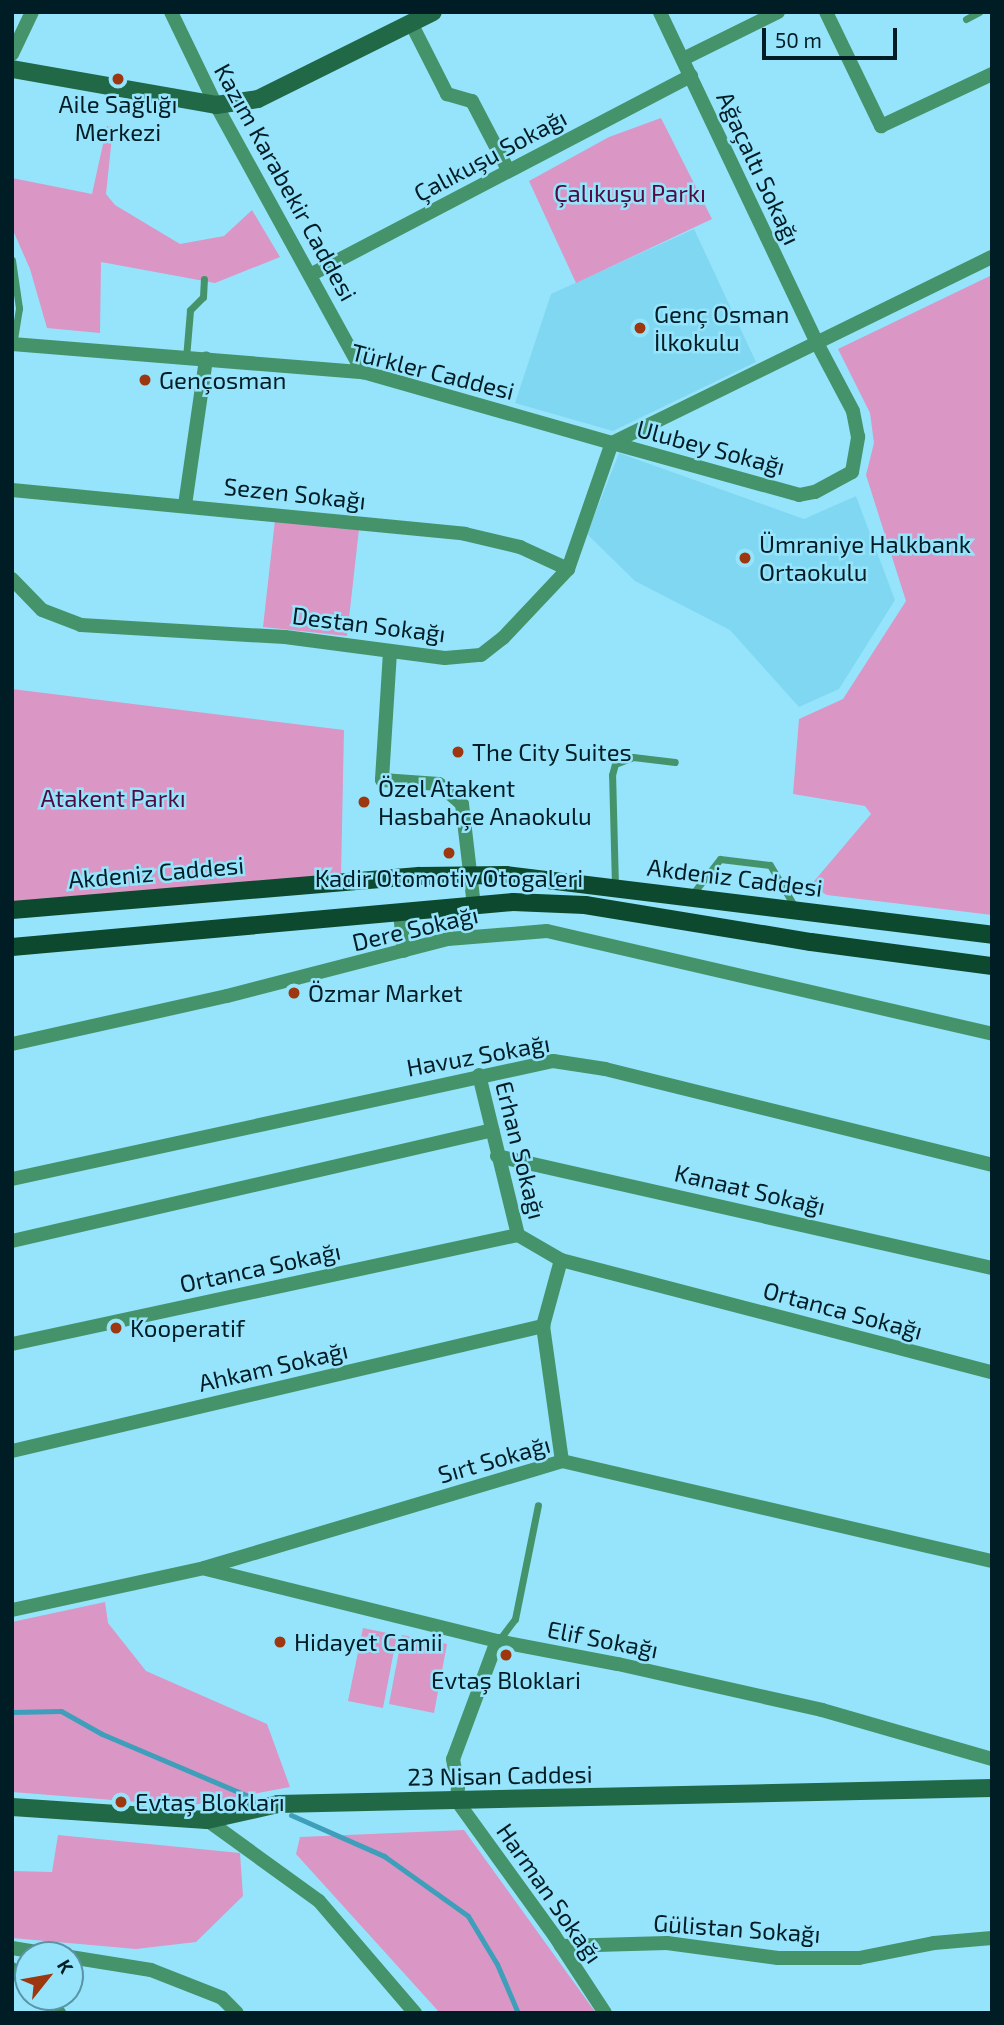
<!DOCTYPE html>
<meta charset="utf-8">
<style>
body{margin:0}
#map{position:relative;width:1004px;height:2025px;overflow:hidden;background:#96e4fb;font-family:"Exo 2",sans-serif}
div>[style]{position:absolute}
.built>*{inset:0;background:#80d7f1}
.green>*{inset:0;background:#da96c5}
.stream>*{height:5px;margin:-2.5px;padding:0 2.5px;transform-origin:2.5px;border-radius:2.5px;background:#3d9fb9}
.lane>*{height:7px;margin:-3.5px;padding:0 3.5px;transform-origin:3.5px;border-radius:3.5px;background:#45936b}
.street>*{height:14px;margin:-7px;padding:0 7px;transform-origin:7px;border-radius:7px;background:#45936b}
.secondary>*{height:18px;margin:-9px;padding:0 9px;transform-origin:9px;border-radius:9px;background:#206846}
.primary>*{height:18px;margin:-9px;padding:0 9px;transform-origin:9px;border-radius:9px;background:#0d492e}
.dots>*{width:19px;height:19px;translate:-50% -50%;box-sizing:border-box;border:4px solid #96e4fb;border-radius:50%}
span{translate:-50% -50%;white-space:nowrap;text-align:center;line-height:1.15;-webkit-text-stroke:5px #96e4fb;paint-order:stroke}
.poi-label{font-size:24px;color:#001d26}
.left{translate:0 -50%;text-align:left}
.street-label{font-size:24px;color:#001d26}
.park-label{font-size:24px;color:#500c41}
.frame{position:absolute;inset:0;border:14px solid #001d26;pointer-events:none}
.north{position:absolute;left:14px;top:1941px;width:70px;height:70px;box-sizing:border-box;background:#96e4fb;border:2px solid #5a94a6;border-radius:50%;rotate:59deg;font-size:19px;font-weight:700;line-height:28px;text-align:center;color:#001d26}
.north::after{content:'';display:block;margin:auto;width:24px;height:32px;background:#9d370f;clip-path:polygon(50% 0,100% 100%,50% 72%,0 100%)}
.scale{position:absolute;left:762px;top:28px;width:135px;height:32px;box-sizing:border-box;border:4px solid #001d26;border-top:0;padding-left:9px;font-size:21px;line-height:24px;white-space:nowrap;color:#001d26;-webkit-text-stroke:5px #96e4fb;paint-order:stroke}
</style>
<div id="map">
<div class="built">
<div style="clip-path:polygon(694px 229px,756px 362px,613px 431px,515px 403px,551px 294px)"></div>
<div style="clip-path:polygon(619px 453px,804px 519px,856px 496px,895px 600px,839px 689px,799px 707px,730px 630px,635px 581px,587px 534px)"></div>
</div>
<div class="green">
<div style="clip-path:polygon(661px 118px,712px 219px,576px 283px,529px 181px,609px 137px)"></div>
<div style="clip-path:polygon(107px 126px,113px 127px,106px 194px,115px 205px,180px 244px,224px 236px,252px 210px,280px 257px,215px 283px,101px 262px,100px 333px,47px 328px,30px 269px,12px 228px,12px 178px,92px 194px)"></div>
<div style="clip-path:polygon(992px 275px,992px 915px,827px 895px,810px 886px,871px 814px,865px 806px,793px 794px,799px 719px,843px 699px,906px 601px,866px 475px,874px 443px,870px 413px,838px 349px)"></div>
<div style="clip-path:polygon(275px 520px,359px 529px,347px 636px,263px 627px)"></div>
<div style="clip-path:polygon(12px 689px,344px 730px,341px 876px,12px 902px)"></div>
<div style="clip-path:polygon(105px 1602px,108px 1623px,146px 1671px,267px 1724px,290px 1787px,188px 1806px,12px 1792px,12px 1622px)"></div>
<div style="clip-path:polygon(363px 1628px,397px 1635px,383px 1708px,348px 1701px)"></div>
<div style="clip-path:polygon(402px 1635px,447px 1644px,434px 1713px,389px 1704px)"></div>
<div style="clip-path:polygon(464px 1830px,596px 2013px,440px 2013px,296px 1854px,300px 1837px)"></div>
<div style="clip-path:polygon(58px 1835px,240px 1853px,243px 1896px,196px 1942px,136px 1949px,12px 1938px,12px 1871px,52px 1872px)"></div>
</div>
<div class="stream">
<div style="left:12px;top:1712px;width:49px;rotate:-1.2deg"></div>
<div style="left:61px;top:1711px;width:47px;rotate:29.3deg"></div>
<div style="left:102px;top:1734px;width:164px;rotate:23deg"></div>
<div style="left:291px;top:1815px;width:102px;rotate:23.8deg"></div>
<div style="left:384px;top:1856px;width:103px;rotate:35.5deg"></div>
<div style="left:468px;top:1916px;width:56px;rotate:58.9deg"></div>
<div style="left:497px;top:1964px;width:53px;rotate:66.8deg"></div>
</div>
<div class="lane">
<div style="left:966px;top:19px;width:15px;rotate:-28deg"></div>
<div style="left:12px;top:260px;width:49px;rotate:81.7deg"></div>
<div style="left:19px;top:308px;width:36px;rotate:99deg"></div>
<div style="left:186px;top:358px;width:48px;rotate:-85.2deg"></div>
<div style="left:190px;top:310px;width:18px;rotate:-45deg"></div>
<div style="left:203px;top:297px;width:18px;rotate:-87deg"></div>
<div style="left:615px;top:886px;width:111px;rotate:-91.5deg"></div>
<div style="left:612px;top:775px;width:11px;rotate:-75deg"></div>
<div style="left:615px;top:764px;width:19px;rotate:-21deg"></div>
<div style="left:633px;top:757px;width:42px;rotate:6.8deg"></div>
<div style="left:691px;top:896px;width:47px;rotate:-51.9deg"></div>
<div style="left:720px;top:859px;width:50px;rotate:6.8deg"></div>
<div style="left:770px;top:865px;width:51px;rotate:59.4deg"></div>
<div style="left:499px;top:1640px;width:26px;rotate:-53deg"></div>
<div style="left:515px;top:1619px;width:116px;rotate:-78.6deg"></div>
</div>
<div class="street">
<div style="left:171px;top:12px;width:103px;rotate:64.2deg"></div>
<div style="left:216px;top:105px;width:305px;rotate:61.2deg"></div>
<div style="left:826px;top:12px;width:127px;rotate:64.2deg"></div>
<div style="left:881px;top:126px;width:123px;rotate:-25.1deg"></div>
<div style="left:411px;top:23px;width:80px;rotate:63.1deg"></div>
<div style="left:447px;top:94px;width:26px;rotate:16deg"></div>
<div style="left:472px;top:101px;width:78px;rotate:62.4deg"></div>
<div style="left:12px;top:54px;width:47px;rotate:-64.5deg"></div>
<div style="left:683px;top:59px;width:106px;rotate:-26.3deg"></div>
<div style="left:310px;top:275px;width:430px;rotate:-27.6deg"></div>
<div style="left:12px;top:344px;width:352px;rotate:4.6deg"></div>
<div style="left:363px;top:372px;width:259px;rotate:15.9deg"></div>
<div style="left:612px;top:443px;width:423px;rotate:-26.1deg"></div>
<div style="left:12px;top:490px;width:455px;rotate:5.5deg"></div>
<div style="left:465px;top:534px;width:57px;rotate:13.3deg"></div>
<div style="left:520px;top:547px;width:53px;rotate:24.6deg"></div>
<div style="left:185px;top:505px;width:148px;rotate:-81.8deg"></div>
<div style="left:12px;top:579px;width:43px;rotate:45.9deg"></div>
<div style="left:42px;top:610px;width:42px;rotate:21deg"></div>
<div style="left:81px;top:625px;width:204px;rotate:3.4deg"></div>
<div style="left:285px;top:637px;width:161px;rotate:7.5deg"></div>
<div style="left:445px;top:658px;width:36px;rotate:-5deg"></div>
<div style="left:481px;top:655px;width:28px;rotate:-38deg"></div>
<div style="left:503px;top:638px;width:95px;rotate:-46.7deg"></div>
<div style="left:568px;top:569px;width:133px;rotate:-70.8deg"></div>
<div style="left:612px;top:443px;width:194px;rotate:15.5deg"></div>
<div style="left:799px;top:495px;width:16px;rotate:-11deg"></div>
<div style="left:815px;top:492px;width:42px;rotate:-28.4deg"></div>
<div style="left:852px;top:472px;width:36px;rotate:-80deg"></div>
<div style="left:858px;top:437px;width:26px;rotate:-101deg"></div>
<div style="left:853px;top:411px;width:77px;rotate:-117.9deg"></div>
<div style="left:817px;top:343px;width:366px;rotate:-115.4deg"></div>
<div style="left:390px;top:652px;width:128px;rotate:93.6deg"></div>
<div style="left:382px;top:780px;width:57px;rotate:4deg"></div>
<div style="left:439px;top:784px;width:30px;rotate:41deg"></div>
<div style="left:462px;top:804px;width:103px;rotate:83.3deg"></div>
<div style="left:400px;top:913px;width:38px;rotate:84deg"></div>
<div style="left:12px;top:1044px;width:220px;rotate:-12.6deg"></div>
<div style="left:227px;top:996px;width:228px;rotate:-14.5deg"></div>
<div style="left:448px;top:939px;width:99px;rotate:-4.6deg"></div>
<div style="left:547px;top:931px;width:457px;rotate:13deg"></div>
<div style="left:479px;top:1075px;width:165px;rotate:76.3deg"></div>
<div style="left:518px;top:1235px;width:50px;rotate:30.2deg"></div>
<div style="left:561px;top:1260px;width:445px;rotate:14.6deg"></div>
<div style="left:497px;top:1156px;width:508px;rotate:12.75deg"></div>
<div style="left:12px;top:1179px;width:554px;rotate:-12.3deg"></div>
<div style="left:553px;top:1061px;width:53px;rotate:8.7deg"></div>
<div style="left:605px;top:1069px;width:399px;rotate:13.9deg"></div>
<div style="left:12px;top:1241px;width:493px;rotate:-13deg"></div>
<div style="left:561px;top:1260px;width:68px;rotate:105.3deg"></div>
<div style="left:543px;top:1326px;width:136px;rotate:82deg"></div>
<div style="left:12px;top:1344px;width:518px;rotate:-12.16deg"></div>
<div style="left:12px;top:1451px;width:546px;rotate:-13.25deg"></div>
<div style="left:206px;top:1569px;width:300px;rotate:13.9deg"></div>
<div style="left:497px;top:1641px;width:123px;rotate:10.8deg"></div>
<div style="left:618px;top:1664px;width:209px;rotate:12.7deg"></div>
<div style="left:822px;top:1710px;width:177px;rotate:16.1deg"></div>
<div style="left:12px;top:1610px;width:197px;rotate:-12.3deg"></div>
<div style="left:204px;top:1568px;width:374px;rotate:-16.6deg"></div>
<div style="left:562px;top:1461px;width:441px;rotate:13.1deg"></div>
<div style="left:497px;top:1641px;width:126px;rotate:110.4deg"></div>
<div style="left:453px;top:1759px;width:28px;rotate:80deg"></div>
<div style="left:458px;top:1787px;width:14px;rotate:94deg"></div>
<div style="left:457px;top:1801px;width:165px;rotate:54.1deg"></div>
<div style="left:554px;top:1935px;width:93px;rotate:56.8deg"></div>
<div style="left:207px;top:1820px;width:138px;rotate:35.9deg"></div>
<div style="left:319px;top:1901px;width:148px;rotate:49.4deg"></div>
<div style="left:561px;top:1946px;width:106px;rotate:-1.6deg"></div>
<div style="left:667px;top:1943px;width:112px;rotate:7.7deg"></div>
<div style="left:778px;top:1958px;width:81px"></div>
<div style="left:859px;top:1958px;width:76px;rotate:-11.3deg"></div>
<div style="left:934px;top:1943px;width:58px;rotate:-4.9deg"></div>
<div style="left:12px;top:1948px;width:45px;rotate:9deg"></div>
<div style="left:70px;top:1957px;width:82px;rotate:9.1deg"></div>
<div style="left:151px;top:1970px;width:76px;rotate:21.5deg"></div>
<div style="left:222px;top:1998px;width:21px;rotate:45deg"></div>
<div style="left:12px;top:1969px;width:21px;rotate:41deg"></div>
<div style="left:43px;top:1997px;width:23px;rotate:45deg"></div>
</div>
<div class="secondary">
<div style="left:12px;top:69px;width:207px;rotate:10deg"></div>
<div style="left:216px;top:105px;width:42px;rotate:-8.1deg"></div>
<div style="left:258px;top:99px;width:195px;rotate:-26.4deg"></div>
<div style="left:12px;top:1807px;width:195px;rotate:3.8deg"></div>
<div style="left:207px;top:1820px;width:73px;rotate:-12.7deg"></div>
<div style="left:278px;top:1804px;width:714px;rotate:-1.28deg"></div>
</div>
<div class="primary">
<div style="left:12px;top:910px;width:408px;rotate:-4.8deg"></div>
<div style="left:419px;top:876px;width:87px;rotate:-0.7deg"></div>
<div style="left:506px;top:875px;width:490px;rotate:7deg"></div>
<div style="left:12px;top:947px;width:503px;rotate:-5.13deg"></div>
<div style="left:513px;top:902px;width:72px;rotate:2.4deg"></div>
<div style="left:585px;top:905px;width:229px;rotate:9.3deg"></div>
<div style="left:811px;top:942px;width:183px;rotate:7.6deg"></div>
</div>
<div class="dots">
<div style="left:118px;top:79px;background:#9d370f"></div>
<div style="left:640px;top:328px;background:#9d370f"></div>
<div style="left:145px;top:380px;background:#9d370f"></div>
<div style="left:745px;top:558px;background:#9d370f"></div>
<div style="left:458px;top:752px;background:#9d370f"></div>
<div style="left:364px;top:802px;background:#9d370f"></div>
<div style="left:449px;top:853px;background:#9d370f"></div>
<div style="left:294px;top:993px;background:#9d370f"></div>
<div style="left:116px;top:1328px;background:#9d370f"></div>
<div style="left:280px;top:1642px;background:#9d370f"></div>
<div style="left:506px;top:1655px;background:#9d370f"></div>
<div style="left:121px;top:1802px;background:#9d370f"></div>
</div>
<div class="poi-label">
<span style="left:118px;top:118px">Aile Sağlığı<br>Merkezi</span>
<span class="left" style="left:654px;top:328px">Genç Osman<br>İlkokulu</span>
<span class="left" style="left:159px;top:380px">Gençosman</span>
<span class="left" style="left:759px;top:558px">Ümraniye Halkbank<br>Ortaokulu</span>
<span class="left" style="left:472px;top:752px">The City Suites</span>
<span class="left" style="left:378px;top:802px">Özel Atakent<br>Hasbahçe Anaokulu</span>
<span style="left:449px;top:878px">Kadir Otomotiv Otogaleri</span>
<span class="left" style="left:308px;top:993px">Özmar Market</span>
<span class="left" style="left:130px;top:1328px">Kooperatif</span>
<span class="left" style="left:294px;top:1642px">Hidayet Camii</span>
<span style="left:506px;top:1680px">Evtaş Bloklari</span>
<span class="left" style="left:135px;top:1802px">Evtaş Blokları</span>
</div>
<div class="street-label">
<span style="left:490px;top:155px;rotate:-28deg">Çalıkuşu Sokağı</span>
<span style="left:759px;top:168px;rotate:65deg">Ağaçaltı Sokağı</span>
<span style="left:286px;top:182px;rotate:61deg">Kazım Karabekir Caddesi</span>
<span style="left:433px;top:371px;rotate:14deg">Türkler Caddesi</span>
<span style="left:711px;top:447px;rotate:15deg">Ulubey Sokağı</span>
<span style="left:295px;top:493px;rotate:6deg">Sezen Sokağı</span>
<span style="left:369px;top:624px;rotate:7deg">Destan Sokağı</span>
<span style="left:156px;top:872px;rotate:-5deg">Akdeniz Caddesi</span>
<span style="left:735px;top:877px;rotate:7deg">Akdeniz Caddesi</span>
<span style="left:415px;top:928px;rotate:-13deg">Dere Sokağı</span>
<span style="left:478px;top:1055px;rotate:-10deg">Havuz Sokağı</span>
<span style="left:521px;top:1150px;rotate:76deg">Erhan Sokağı</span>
<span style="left:750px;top:1189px;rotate:13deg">Kanaat Sokağı</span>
<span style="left:260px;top:1267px;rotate:-12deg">Ortanca Sokağı</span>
<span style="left:843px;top:1310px;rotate:15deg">Ortanca Sokağı</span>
<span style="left:273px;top:1366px;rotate:-13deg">Ahkam Sokağı</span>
<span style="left:494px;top:1459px;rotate:-16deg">Sırt Sokağı</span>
<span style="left:603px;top:1639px;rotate:11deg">Elif Sokağı</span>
<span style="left:500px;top:1775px;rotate:-1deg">23 Nisan Caddesi</span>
<span style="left:550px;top:1893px;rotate:55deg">Harman Sokağı</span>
<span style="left:737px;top:1928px;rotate:4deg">Gülistan Sokağı</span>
</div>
<div class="park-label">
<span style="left:630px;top:193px">Çalıkuşu Parkı</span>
<span style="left:113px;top:798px">Atakent Parkı</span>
</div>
<div class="frame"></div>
<div class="north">K</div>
<div class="scale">50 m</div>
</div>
